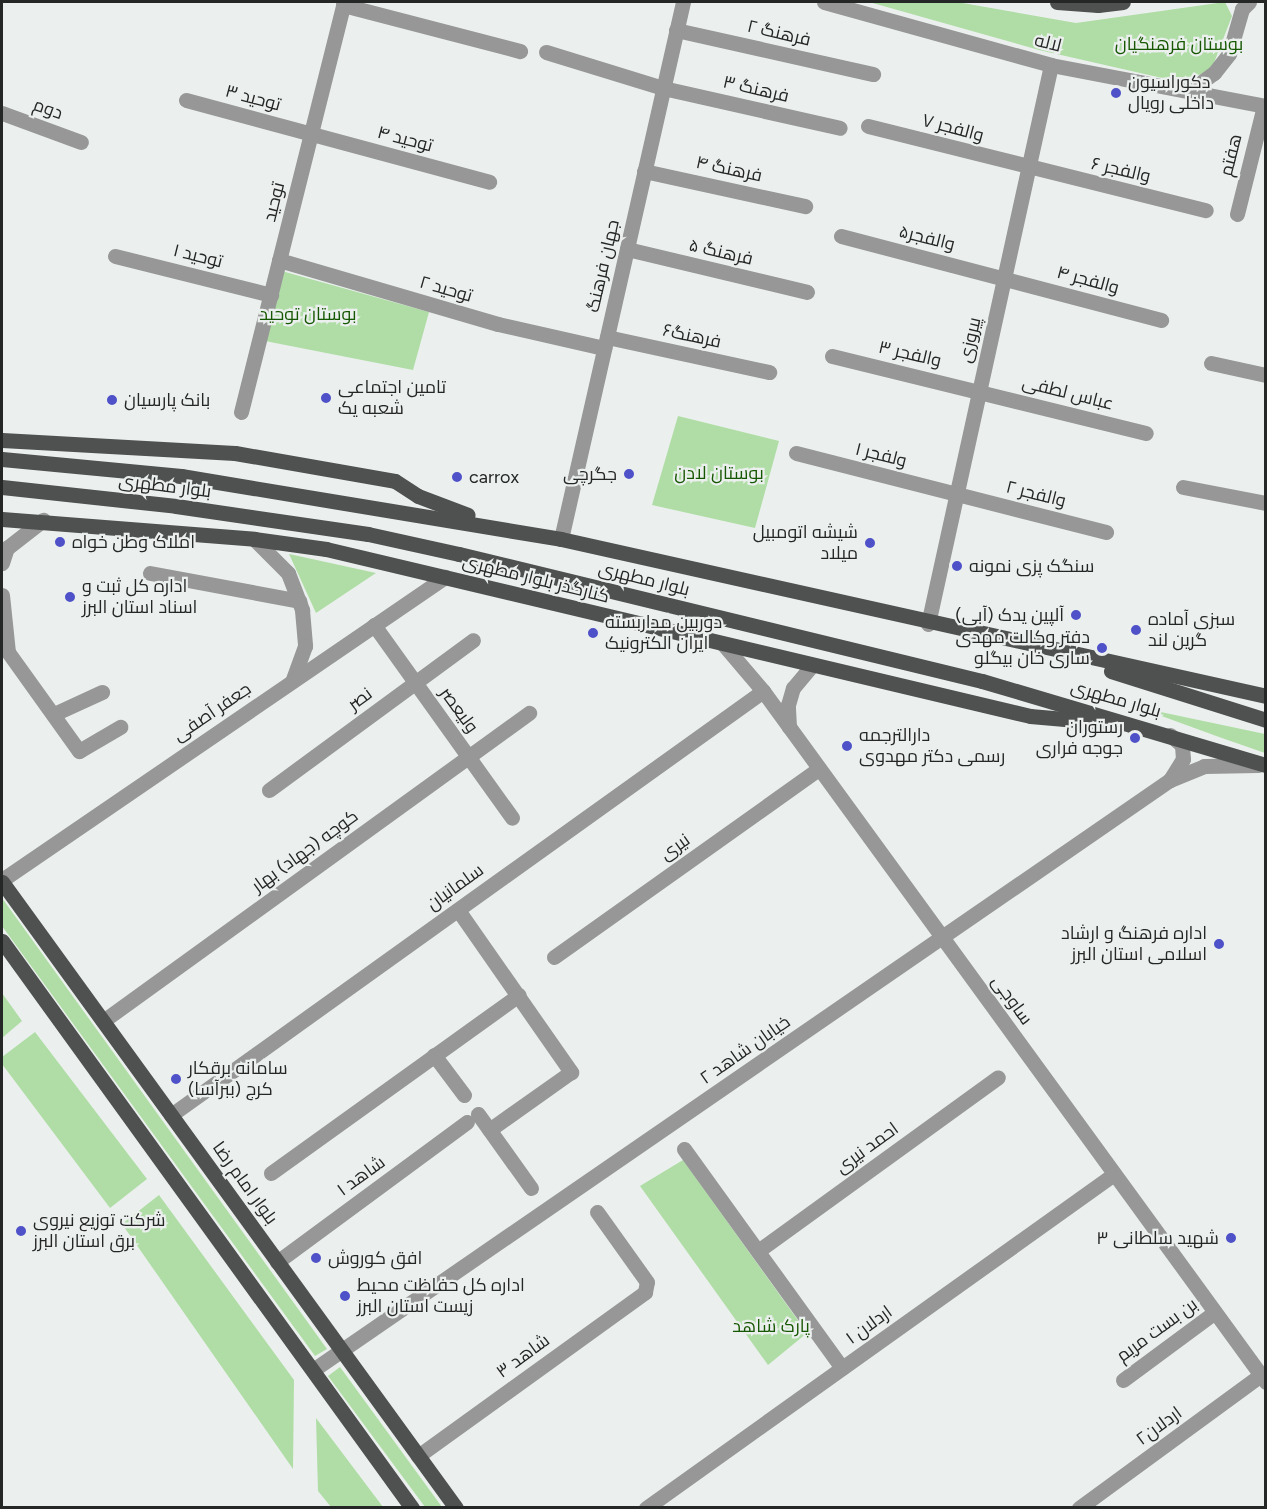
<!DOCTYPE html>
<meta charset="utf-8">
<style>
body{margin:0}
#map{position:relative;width:1267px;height:1509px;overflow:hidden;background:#ebf0ee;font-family:Figtree,Cairo,sans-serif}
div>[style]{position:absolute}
.green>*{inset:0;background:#afdda5}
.minor>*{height:15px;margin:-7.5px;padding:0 7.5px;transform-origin:7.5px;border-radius:7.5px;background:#969796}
.major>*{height:15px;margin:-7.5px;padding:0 7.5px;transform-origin:7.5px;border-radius:7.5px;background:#4e514f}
.dots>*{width:16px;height:16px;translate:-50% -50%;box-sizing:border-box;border:3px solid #ebf0ee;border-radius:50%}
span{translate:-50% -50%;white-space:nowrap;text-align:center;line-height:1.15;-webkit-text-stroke:4.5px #ebf0ee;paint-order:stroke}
.street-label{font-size:18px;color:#252626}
.park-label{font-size:18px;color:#165701}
.poi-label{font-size:18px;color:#252626}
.left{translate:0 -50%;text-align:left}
.right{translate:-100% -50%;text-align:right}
.frame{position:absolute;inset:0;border:3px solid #252626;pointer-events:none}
</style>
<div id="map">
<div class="green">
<div style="clip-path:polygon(869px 2px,957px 2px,1076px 23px,1225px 2px,1232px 16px,1212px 68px,1184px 83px,1039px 50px)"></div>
<div style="clip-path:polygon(278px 270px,429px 312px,413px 370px,265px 341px)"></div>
<div style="clip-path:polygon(678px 416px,779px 441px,755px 528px,652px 505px)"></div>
<div style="clip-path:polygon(289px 554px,376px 573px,316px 613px)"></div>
<div style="clip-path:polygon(1137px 707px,1265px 734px,1265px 753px,1219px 737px)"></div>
<div style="clip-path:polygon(2px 898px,327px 1349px,315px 1356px,2px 926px)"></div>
<div style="clip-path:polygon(2px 993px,22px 1021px,2px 1038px)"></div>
<div style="clip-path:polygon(35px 1032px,147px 1179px,110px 1208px,2px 1064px,2px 1057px)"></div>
<div style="clip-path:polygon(683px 1160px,807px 1333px,768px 1365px,640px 1186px)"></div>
<div style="clip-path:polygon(159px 1195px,294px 1380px,293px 1469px,122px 1224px)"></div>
<div style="clip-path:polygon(340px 1367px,442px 1507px,425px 1507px,328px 1376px)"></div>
<div style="clip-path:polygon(316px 1418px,383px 1507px,331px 1507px,318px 1491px)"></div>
</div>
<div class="minor">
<div style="left:824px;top:2px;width:236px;rotate:15.5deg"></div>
<div style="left:1051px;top:65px;width:219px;rotate:10.8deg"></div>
<div style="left:343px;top:5px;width:183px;rotate:14.6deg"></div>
<div style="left:676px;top:30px;width:202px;rotate:12.6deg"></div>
<div style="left:546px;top:52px;width:122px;rotate:17.1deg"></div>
<div style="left:663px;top:88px;width:181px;rotate:12.7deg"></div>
<div style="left:1189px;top:91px;width:31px;rotate:-36deg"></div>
<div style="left:1214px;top:73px;width:24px;rotate:-52deg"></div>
<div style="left:1229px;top:54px;width:47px;rotate:-73.9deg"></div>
<div style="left:1242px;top:9px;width:10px;rotate:-45deg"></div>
<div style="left:186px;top:100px;width:314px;rotate:15.1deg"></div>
<div style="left:2px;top:113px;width:84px;rotate:20.2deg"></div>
<div style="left:868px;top:126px;width:348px;rotate:14deg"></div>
<div style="left:644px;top:171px;width:165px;rotate:12.3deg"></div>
<div style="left:1237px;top:214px;width:111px;rotate:-76deg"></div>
<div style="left:841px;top:236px;width:331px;rotate:14.7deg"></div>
<div style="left:627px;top:249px;width:185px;rotate:13.4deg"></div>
<div style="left:115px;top:256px;width:161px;rotate:14deg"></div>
<div style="left:279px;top:260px;width:228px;rotate:16.3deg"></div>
<div style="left:498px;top:324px;width:109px;rotate:12.8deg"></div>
<div style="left:607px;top:337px;width:166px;rotate:12.2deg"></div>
<div style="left:832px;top:356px;width:323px;rotate:13.8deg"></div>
<div style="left:1211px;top:363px;width:56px;rotate:12.3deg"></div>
<div style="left:241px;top:412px;width:423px;rotate:-75.9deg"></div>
<div style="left:796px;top:453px;width:320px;rotate:14.3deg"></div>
<div style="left:1183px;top:487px;width:85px;rotate:10.9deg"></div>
<div style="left:254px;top:539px;width:48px;rotate:45deg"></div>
<div style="left:288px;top:573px;width:40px;rotate:69deg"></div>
<div style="left:302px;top:610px;width:36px;rotate:85deg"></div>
<div style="left:305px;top:646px;width:37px;rotate:110deg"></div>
<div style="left:561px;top:539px;width:551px;rotate:-77.2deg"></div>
<div style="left:2px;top:563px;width:16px;rotate:-72deg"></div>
<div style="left:7px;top:548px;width:46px;rotate:-37.9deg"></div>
<div style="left:150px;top:573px;width:152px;rotate:10.6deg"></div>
<div style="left:2px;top:595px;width:57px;rotate:84deg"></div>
<div style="left:8px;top:652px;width:122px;rotate:54.4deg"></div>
<div style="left:79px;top:751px;width:48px;rotate:-30.3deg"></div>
<div style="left:928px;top:624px;width:572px;rotate:-77.59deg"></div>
<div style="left:374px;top:625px;width:237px;rotate:54.4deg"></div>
<div style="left:723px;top:644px;width:62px;rotate:49.6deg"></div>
<div style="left:763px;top:691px;width:855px;rotate:53.95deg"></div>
<div style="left:54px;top:714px;width:53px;rotate:-24.6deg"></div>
<div style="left:789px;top:727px;width:22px;rotate:-93deg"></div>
<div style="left:788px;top:705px;width:18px;rotate:-74deg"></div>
<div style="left:793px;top:688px;width:30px;rotate:-50deg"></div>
<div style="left:1170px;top:735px;width:16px;rotate:40deg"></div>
<div style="left:1182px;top:745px;width:14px;rotate:86deg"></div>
<div style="left:1183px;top:759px;width:25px;rotate:122deg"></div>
<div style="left:269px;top:790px;width:253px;rotate:-36.3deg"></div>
<div style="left:2px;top:880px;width:537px;rotate:-34.37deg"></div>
<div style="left:458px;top:910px;width:198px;rotate:55.1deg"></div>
<div style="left:571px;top:1072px;width:100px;rotate:144.7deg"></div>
<div style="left:554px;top:957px;width:325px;rotate:-35.4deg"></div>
<div style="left:103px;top:1021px;width:526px;rotate:-35.87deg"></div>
<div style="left:434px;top:1055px;width:50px;rotate:53.1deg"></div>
<div style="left:478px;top:1114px;width:91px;rotate:54.4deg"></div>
<div style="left:171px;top:1115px;width:728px;rotate:-35.61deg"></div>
<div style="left:684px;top:1149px;width:270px;rotate:54.2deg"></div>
<div style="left:271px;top:1173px;width:305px;rotate:-35.7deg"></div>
<div style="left:758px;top:1251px;width:296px;rotate:-35.9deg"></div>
<div style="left:277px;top:1262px;width:236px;rotate:-36.4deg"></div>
<div style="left:313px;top:1370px;width:1040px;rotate:-34.55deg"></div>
<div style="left:1170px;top:780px;width:37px;rotate:-22deg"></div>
<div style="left:1204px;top:766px;width:54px;rotate:-1.1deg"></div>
<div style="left:1123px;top:1380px;width:114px;rotate:-36.5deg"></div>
<div style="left:418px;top:1456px;width:280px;rotate:-35.8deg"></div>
<div style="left:645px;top:1292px;width:10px;rotate:-79deg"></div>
<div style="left:647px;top:1282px;width:86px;rotate:-125.5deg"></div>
<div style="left:646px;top:1508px;width:575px;rotate:-35.51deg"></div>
<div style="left:1079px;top:1508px;width:225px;rotate:-36.2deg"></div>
</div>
<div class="major">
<div style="left:1057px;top:2px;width:41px;rotate:4.2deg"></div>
<div style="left:1098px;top:5px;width:25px;rotate:-7deg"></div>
<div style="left:2px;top:440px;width:233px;rotate:3.2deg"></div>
<div style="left:235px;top:453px;width:162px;rotate:9.9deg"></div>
<div style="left:395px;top:481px;width:27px;rotate:33deg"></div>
<div style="left:418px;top:496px;width:53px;rotate:20.8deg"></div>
<div style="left:2px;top:459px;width:180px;rotate:5.4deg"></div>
<div style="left:181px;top:476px;width:385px;rotate:9.4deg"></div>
<div style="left:561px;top:539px;width:722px;rotate:12.55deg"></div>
<div style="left:2px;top:487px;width:175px;rotate:6.2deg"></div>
<div style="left:176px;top:506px;width:194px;rotate:8.3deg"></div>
<div style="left:368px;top:534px;width:93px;rotate:12.4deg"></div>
<div style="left:459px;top:554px;width:538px;rotate:13.65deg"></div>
<div style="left:982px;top:681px;width:296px;rotate:16.5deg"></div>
<div style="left:2px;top:519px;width:253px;rotate:4.5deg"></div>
<div style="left:254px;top:539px;width:73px;rotate:7.9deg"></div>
<div style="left:326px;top:549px;width:724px;rotate:13.34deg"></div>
<div style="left:1030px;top:716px;width:81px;rotate:4.9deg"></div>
<div style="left:1111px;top:671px;width:163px;rotate:17.5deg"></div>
<div style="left:2px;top:882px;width:773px;rotate:54.05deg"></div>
<div style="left:2px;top:941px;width:700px;rotate:54.13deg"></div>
</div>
<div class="dots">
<div style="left:1116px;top:93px;background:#4e51c7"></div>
<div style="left:326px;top:398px;background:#4e51c7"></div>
<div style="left:112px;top:400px;background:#4e51c7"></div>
<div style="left:629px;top:474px;background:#4e51c7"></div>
<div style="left:457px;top:477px;background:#4e51c7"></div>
<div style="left:60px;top:542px;background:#4e51c7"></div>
<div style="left:870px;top:543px;background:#4e51c7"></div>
<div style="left:957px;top:566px;background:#4e51c7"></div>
<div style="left:70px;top:597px;background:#4e51c7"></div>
<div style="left:1076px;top:615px;background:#4e51c7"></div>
<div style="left:1136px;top:630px;background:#4e51c7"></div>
<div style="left:593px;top:633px;background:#4e51c7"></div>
<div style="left:1102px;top:648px;background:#4e51c7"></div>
<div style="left:1135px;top:738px;background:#4e51c7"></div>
<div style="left:847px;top:746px;background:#4e51c7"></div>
<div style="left:1219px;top:944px;background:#4e51c7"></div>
<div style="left:176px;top:1079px;background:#4e51c7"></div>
<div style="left:21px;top:1231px;background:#4e51c7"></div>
<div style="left:1231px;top:1238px;background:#4e51c7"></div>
<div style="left:316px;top:1258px;background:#4e51c7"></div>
<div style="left:345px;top:1296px;background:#4e51c7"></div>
</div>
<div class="street-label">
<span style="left:779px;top:33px;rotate:13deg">فرهنگ ۲</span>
<span style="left:1048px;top:43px;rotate:14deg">لاله</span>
<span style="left:756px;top:89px;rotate:13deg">فرهنگ ۳</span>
<span style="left:253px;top:98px;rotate:15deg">توحید ۳</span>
<span style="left:48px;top:109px;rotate:20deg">دوم</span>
<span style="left:953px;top:128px;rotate:15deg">والفجر ۷</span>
<span style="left:405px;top:139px;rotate:15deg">توحید ۴</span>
<span style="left:1231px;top:155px;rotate:-76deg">هفتم</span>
<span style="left:729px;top:169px;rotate:12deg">فرهنگ ۴</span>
<span style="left:1121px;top:170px;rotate:13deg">والفجر ۶</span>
<span style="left:274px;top:202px;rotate:-76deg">توحید</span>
<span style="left:927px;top:238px;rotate:14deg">والفجر۵</span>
<span style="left:721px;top:252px;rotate:13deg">فرهنگ ۵</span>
<span style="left:198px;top:256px;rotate:14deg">توحید ۱</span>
<span style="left:603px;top:266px;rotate:-77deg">جهان فرهنگ</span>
<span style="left:1088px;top:280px;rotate:15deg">والفجر ۴</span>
<span style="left:446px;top:289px;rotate:16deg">توحید ۲</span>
<span style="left:692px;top:336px;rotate:12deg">فرهنگ۶</span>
<span style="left:970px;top:340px;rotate:-77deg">پیروزی</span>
<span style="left:910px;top:354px;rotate:13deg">والفجر ۳</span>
<span style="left:1068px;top:393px;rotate:14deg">عباس لطفی</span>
<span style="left:881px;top:455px;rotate:14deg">ولفجر ۱</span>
<span style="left:165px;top:486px;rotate:7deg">بلوار مطهری</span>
<span style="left:1036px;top:494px;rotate:14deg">والفجر ۲</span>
<span style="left:536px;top:579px;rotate:14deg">کنارگذر بلوار مطهری</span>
<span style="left:644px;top:579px;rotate:14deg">بلوار مطهری</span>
<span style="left:360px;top:699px;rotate:-36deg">نصر</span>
<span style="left:1116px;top:699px;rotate:16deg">بلوار مطهری</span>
<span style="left:459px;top:710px;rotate:54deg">ولیعصر</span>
<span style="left:212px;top:712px;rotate:-34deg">جعفر آصفی</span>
<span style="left:675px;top:847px;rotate:-35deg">نیری</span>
<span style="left:305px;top:851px;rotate:-36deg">کوچه (جهاد) بهار</span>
<span style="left:455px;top:887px;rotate:-36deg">سلمانیان</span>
<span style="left:1012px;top:1000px;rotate:54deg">ساوجی</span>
<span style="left:745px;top:1050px;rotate:-35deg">خیابان شاهد ۲</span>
<span style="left:867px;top:1148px;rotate:-36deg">احمد نیری</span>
<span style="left:361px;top:1176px;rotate:-36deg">شاهد ۱</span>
<span style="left:245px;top:1183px;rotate:54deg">بلوار امام رضا</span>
<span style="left:869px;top:1325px;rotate:-36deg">اردلان ۱</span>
<span style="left:1157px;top:1330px;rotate:-36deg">بن بست مریم</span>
<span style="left:523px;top:1356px;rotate:-36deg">شاهد ۳</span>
<span style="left:1159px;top:1426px;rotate:-36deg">اردلان۲</span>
</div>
<div class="park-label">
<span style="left:1179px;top:44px">بوستان فرهنگیان</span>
<span style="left:308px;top:314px">بوستان توحید</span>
<span style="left:719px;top:473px">بوستان لادن</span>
<span style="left:771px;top:1326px">پارک شاهد</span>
</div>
<div class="poi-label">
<span class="left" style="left:1128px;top:93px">دکوراسیون<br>داخلی رویال</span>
<span class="left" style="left:338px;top:398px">تامین اجتماعی<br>شعبه یک</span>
<span class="left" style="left:124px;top:400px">بانک پارسیان</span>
<span class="right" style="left:617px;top:474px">جگرچی</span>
<span class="left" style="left:469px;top:477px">carrox</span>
<span class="right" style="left:858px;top:543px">شیشه اتومبیل<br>میلاد</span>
<span class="left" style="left:72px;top:542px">املاک وطن خواه</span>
<span class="left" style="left:969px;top:566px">سنگک پزی نمونه</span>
<span class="left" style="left:82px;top:597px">اداره کل ثبت و<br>اسناد استان البرز</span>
<span class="right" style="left:1064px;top:615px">آلپین یدک (آبی)</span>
<span class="left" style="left:1148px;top:630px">سبزی آماده<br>گرین لند</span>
<span class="left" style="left:605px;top:633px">دوربین مداربسته<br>ایران الکترونیک</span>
<span class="right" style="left:1090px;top:648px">دفتر وکالت مهدی<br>ساری خان بیگلو</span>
<span class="right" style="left:1123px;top:738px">رستوران<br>جوجه فراری</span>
<span class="left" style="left:859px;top:746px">دارالترجمه<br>رسمی دکتر مهدوی</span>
<span class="right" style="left:1207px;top:944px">اداره فرهنگ و ارشاد<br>اسلامی استان البرز</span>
<span class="left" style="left:188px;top:1079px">سامانه برقکار<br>کرج (ببرآسا)</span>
<span class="left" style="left:33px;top:1231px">شرکت توزیع نیروی<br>برق استان البرز</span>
<span class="right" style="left:1219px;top:1238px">شهید سلطانی ۳</span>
<span class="left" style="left:328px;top:1258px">افق کوروش</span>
<span class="left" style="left:357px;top:1296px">اداره کل حفاظت محیط<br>زیست استان البرز</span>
</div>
<div class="frame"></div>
</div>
